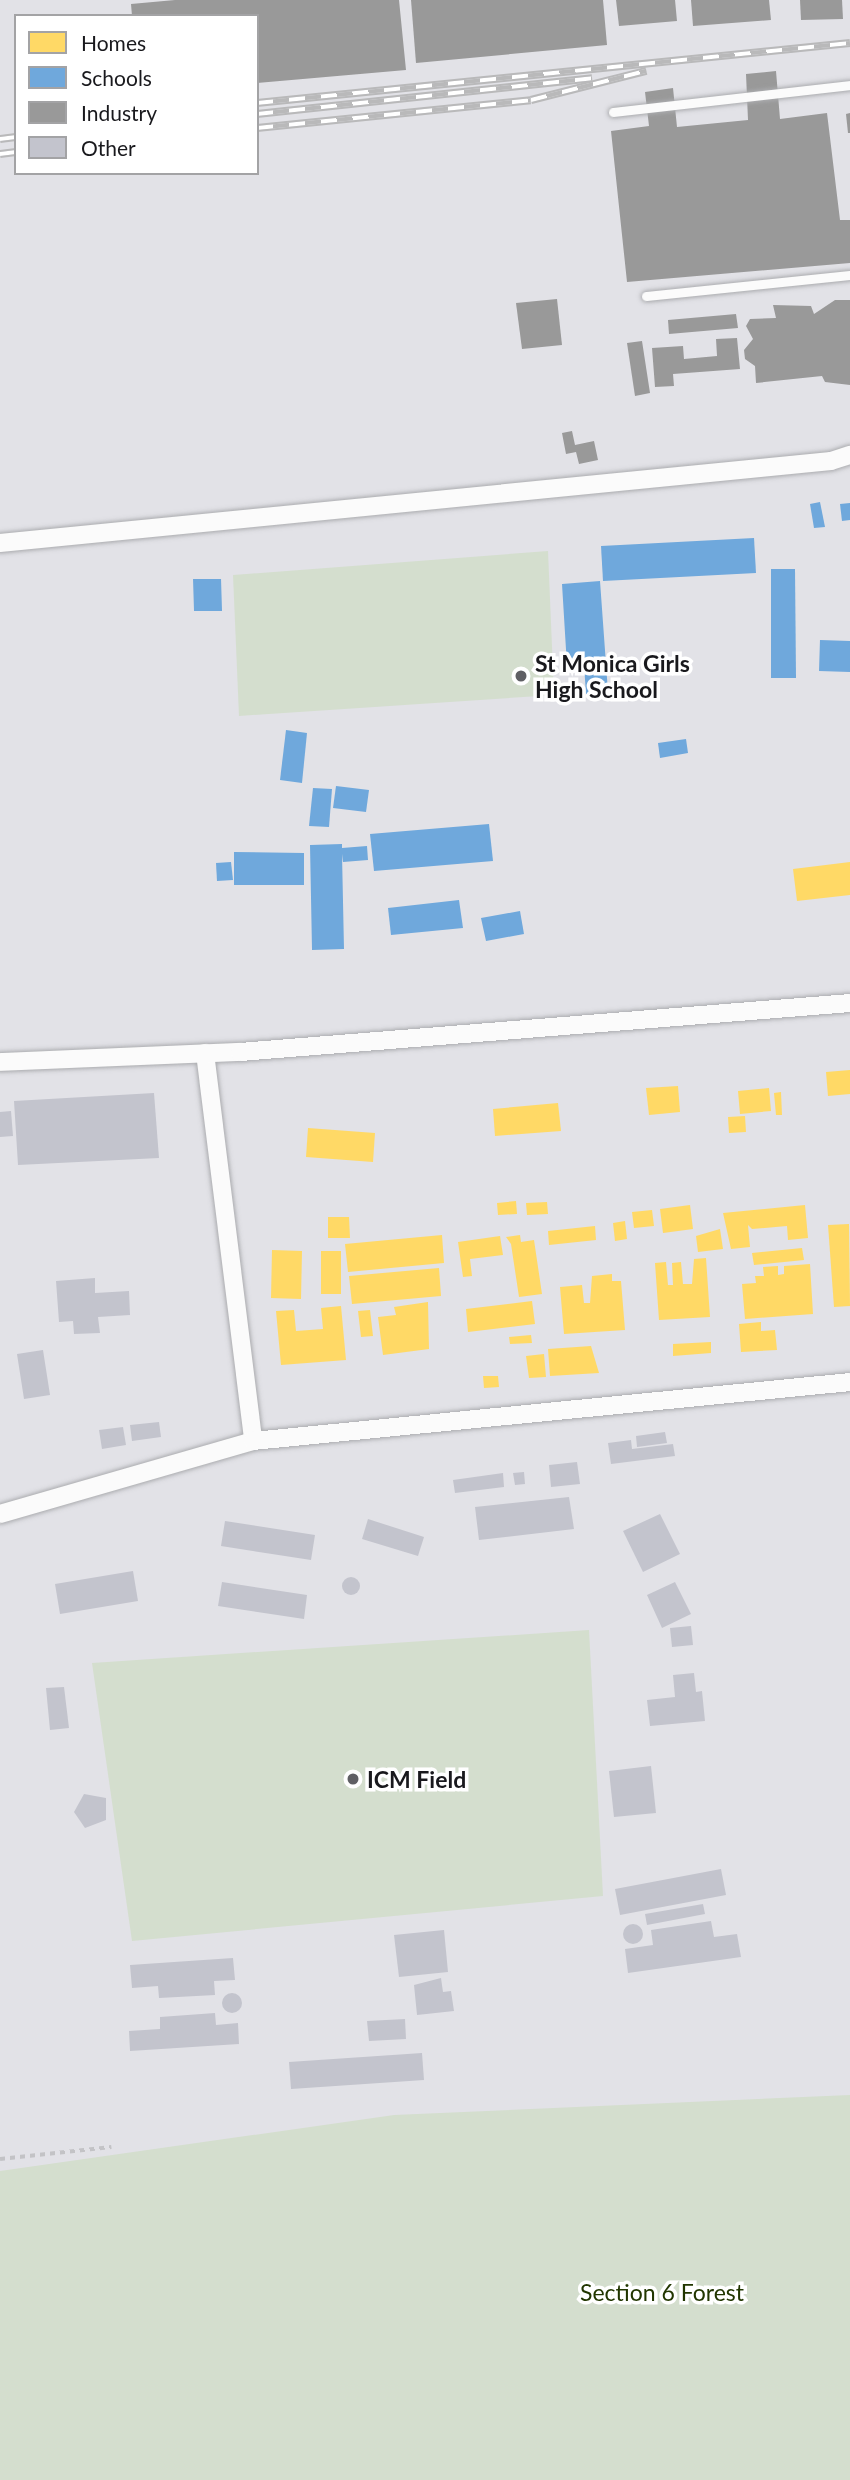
<!DOCTYPE html>
<style>
body{margin:0}
#map{position:relative;width:850px;height:2480px;overflow:hidden;background:#e2e2e7;font-family:Lato,sans-serif}
div>[style]{position:absolute}
.green>*{inset:0;background:#d4dece}
.homes>*{inset:0;background:#ffd966}
.schools>*{inset:0;background:#6fa8dc}
.industry>*{inset:0;background:#999}
.building>*{inset:0;background:#c3c4cd}
.round{border-radius:50%}
.path>*{height:3.5px;margin-top:-1.75px;transform-origin:0;background:repeating-linear-gradient(90deg,#c3c3c6 0 5px,transparent 0 10px)}
.roads{filter:drop-shadow(0 0 2px #abacaf) drop-shadow(0 0 2px #abacaf)}
.lane>*{height:9px;margin:-4.5px;padding:0 4.5px;transform-origin:4.5px;border-radius:4.5px;background:#fbfbfb}
.street>*{height:18px;margin:-9px;padding:0 9px;transform-origin:9px;border-radius:9px;background:#fbfbfb}
.rail>*{height:8px;margin-top:-4px;transform-origin:0;background:repeating-linear-gradient(90deg,#fff 0 16px,#b9b9ba 0 32px);box-sizing:border-box;border-block:2px solid #b9b9ba}
.dots>*{width:19px;height:19px;translate:-50% -50%;box-sizing:border-box;border:4px solid #fff;border-radius:50%}
span{translate:-50% -50%;white-space:nowrap;text-align:center;line-height:1.15;-webkit-text-stroke:7px #fff;paint-order:stroke}
.poi-label{font-size:23px;color:#19191d;font-weight:700}
.left{translate:0 -50%;text-align:left}
.park-label{font-size:23px;color:#213600}
.legend{position:absolute;left:14px;top:14px;width:245px;height:161px;box-sizing:border-box;background:#fff;border:2px solid #a3a3a5;margin:0;padding:9px 12px;list-style:none;font-size:21px;color:#19191d}
.legend li{display:flex;align-items:center;gap:14px;height:35px}
.legend b{width:35px;border:2px solid #a3a3a5}
</style>
<div id="map">
<div class="green">
<div style="clip-path:polygon(548px 551px,554px 695px,239px 716px,233px 575px)"></div>
<div style="clip-path:polygon(589px 1630px,603px 1896px,132px 1941px,92px 1663px)"></div>
<div style="clip-path:polygon(850px 2095px,850px 2480px,0 2480px,0 2171px,394px 2115px)"></div>
</div>
<div class="homes">
<div style="clip-path:polygon(850px 862px,850px 895px,797px 901px,793px 869px)"></div>
<div style="clip-path:polygon(850px 1070px,850px 1094px,828px 1096px,826px 1072px)"></div>
<div style="clip-path:polygon(678px 1086px,680px 1112px,649px 1115px,646px 1088px)"></div>
<div style="clip-path:polygon(769px 1088px,771px 1111px,740px 1114px,738px 1091px)"></div>
<div style="clip-path:polygon(781px 1092px,782px 1115px,776px 1115px,774px 1093px)"></div>
<div style="clip-path:polygon(558px 1103px,561px 1131px,495px 1136px,493px 1109px)"></div>
<div style="clip-path:polygon(745px 1116px,746px 1132px,729px 1133px,728px 1117px)"></div>
<div style="clip-path:polygon(308px 1128px,375px 1133px,373px 1162px,306px 1157px)"></div>
<div style="clip-path:polygon(516px 1201px,517px 1214px,498px 1215px,497px 1203px)"></div>
<div style="clip-path:polygon(547px 1202px,548px 1214px,527px 1215px,526px 1203px)"></div>
<div style="clip-path:polygon(690px 1205px,693px 1229px,663px 1233px,660px 1209px)"></div>
<div style="clip-path:polygon(805px 1205px,808px 1238px,788px 1240px,787px 1226px,752px 1229px,748px 1225px,750px 1247px,731px 1249px,723px 1213px)"></div>
<div style="clip-path:polygon(652px 1210px,654px 1226px,634px 1228px,632px 1212px)"></div>
<div style="clip-path:polygon(328px 1217px,349px 1217px,350px 1238px,328px 1238px)"></div>
<div style="clip-path:polygon(625px 1221px,627px 1239px,615px 1241px,613px 1223px)"></div>
<div style="clip-path:polygon(849px 1224px,850px 1306px,834px 1307px,828px 1225px)"></div>
<div style="clip-path:polygon(595px 1226px,596px 1240px,549px 1245px,548px 1231px)"></div>
<div style="clip-path:polygon(720px 1229px,723px 1249px,698px 1252px,696px 1236px)"></div>
<div style="clip-path:polygon(442px 1235px,444px 1263px,348px 1272px,345px 1244px)"></div>
<div style="clip-path:polygon(520px 1235px,521px 1242px,534px 1240px,542px 1294px,519px 1297px,511px 1244px,506px 1237px)"></div>
<div style="clip-path:polygon(500px 1236px,503px 1255px,470px 1259px,472px 1276px,463px 1277px,458px 1242px)"></div>
<div style="clip-path:polygon(802px 1248px,804px 1260px,754px 1265px,752px 1253px)"></div>
<div style="clip-path:polygon(272px 1250px,302px 1251px,301px 1299px,271px 1298px)"></div>
<div style="clip-path:polygon(321px 1251px,341px 1251px,341px 1294px,321px 1294px)"></div>
<div style="clip-path:polygon(706px 1258px,710px 1317px,659px 1320px,655px 1263px,666px 1262px,668px 1285px,673px 1285px,672px 1263px,681px 1262px,683px 1284px,692px 1284px,694px 1259px)"></div>
<div style="clip-path:polygon(810px 1264px,813px 1314px,745px 1319px,742px 1284px,756px 1283px,755px 1276px,764px 1276px,763px 1267px,778px 1266px,778px 1275px,784px 1274px,784px 1266px)"></div>
<div style="clip-path:polygon(439px 1268px,441px 1296px,352px 1304px,349px 1276px)"></div>
<div style="clip-path:polygon(612px 1274px,612px 1281px,621px 1281px,625px 1330px,564px 1334px,560px 1287px,582px 1285px,584px 1303px,590px 1303px,592px 1276px)"></div>
<div style="clip-path:polygon(532px 1301px,535px 1324px,468px 1332px,466px 1309px)"></div>
<div style="clip-path:polygon(428px 1302px,429px 1349px,383px 1355px,378px 1317px,396px 1315px,394px 1307px)"></div>
<div style="clip-path:polygon(341px 1306px,346px 1360px,281px 1365px,276px 1311px,294px 1310px,296px 1331px,323px 1329px,321px 1308px)"></div>
<div style="clip-path:polygon(370px 1310px,373px 1336px,361px 1337px,358px 1311px)"></div>
<div style="clip-path:polygon(761px 1322px,761px 1331px,775px 1330px,777px 1350px,741px 1352px,739px 1324px)"></div>
<div style="clip-path:polygon(531px 1335px,532px 1343px,510px 1344px,509px 1337px)"></div>
<div style="clip-path:polygon(711px 1342px,711px 1353px,673px 1356px,673px 1344px)"></div>
<div style="clip-path:polygon(591px 1346px,599px 1373px,550px 1376px,548px 1349px)"></div>
<div style="clip-path:polygon(544px 1354px,546px 1377px,529px 1378px,526px 1356px)"></div>
<div style="clip-path:polygon(483px 1376px,498px 1376px,499px 1387px,484px 1388px)"></div>
</div>
<div class="schools">
<div style="clip-path:polygon(820px 502px,825px 527px,814px 528px,810px 504px)"></div>
<div style="clip-path:polygon(850px 503px,850px 520px,842px 521px,840px 504px)"></div>
<div style="clip-path:polygon(754px 538px,756px 573px,603px 581px,601px 546px)"></div>
<div style="clip-path:polygon(771px 569px,795px 569px,796px 678px,771px 678px)"></div>
<div style="clip-path:polygon(193px 579px,221px 579px,222px 611px,194px 611px)"></div>
<div style="clip-path:polygon(600px 581px,608px 692px,586px 694px,584px 665px,567px 666px,562px 584px)"></div>
<div style="clip-path:polygon(820px 640px,850px 641px,850px 672px,819px 671px)"></div>
<div style="clip-path:polygon(286px 730px,307px 733px,302px 783px,280px 780px)"></div>
<div style="clip-path:polygon(686px 739px,688px 753px,660px 758px,658px 743px)"></div>
<div style="clip-path:polygon(336px 786px,369px 790px,366px 812px,333px 808px)"></div>
<div style="clip-path:polygon(313px 788px,332px 789px,329px 827px,309px 826px)"></div>
<div style="clip-path:polygon(489px 824px,493px 861px,374px 871px,370px 834px)"></div>
<div style="clip-path:polygon(342px 844px,342px 848px,367px 846px,368px 860px,343px 862px,342px 854px,344px 949px,312px 950px,310px 845px)"></div>
<div style="clip-path:polygon(234px 852px,304px 853px,304px 885px,234px 885px)"></div>
<div style="clip-path:polygon(231px 862px,233px 880px,217px 881px,216px 863px)"></div>
<div style="clip-path:polygon(459px 900px,463px 928px,391px 935px,388px 908px)"></div>
<div style="clip-path:polygon(520px 911px,524px 934px,486px 941px,481px 918px)"></div>
</div>
<div class="industry">
<div style="clip-path:polygon(175px 0,399px 0,406px 70px,257px 83px,257px 16px,132px 16px,131px 4px)"></div>
<div style="clip-path:polygon(411px 0,603px 0,607px 45px,416px 63px)"></div>
<div style="clip-path:polygon(616px 0,675px 0,677px 21px,619px 26px)"></div>
<div style="clip-path:polygon(691px 0,769px 0,771px 20px,693px 26px)"></div>
<div style="clip-path:polygon(800px 0,842px 0,843px 19px,801px 20px)"></div>
<div style="clip-path:polygon(776px 71px,780px 119px,827px 113px,840px 220px,850px 220px,850px 263px,627px 282px,611px 131px,649px 126px,645px 92px,673px 88px,677px 127px,748px 120px,746px 74px)"></div>
<div style="clip-path:polygon(850px 113px,850px 133px,848px 133px,846px 114px)"></div>
<div style="clip-path:polygon(557px 299px,562px 345px,522px 349px,516px 303px)"></div>
<div style="clip-path:polygon(835px 300px,850px 300px,850px 385px,825px 382px,822px 376px,756px 383px,755px 366px,745px 359px,744px 350px,753px 339px,746px 326px,750px 319px,776px 318px,773px 305px,811px 306px,814px 314px)"></div>
<div style="clip-path:polygon(736px 314px,738px 328px,669px 334px,668px 320px)"></div>
<div style="clip-path:polygon(737px 338px,740px 369px,673px 374px,674px 386px,655px 387px,652px 348px,683px 346px,684px 359px,717px 356px,716px 339px)"></div>
<div style="clip-path:polygon(642px 341px,650px 393px,635px 396px,627px 343px)"></div>
<div style="clip-path:polygon(572px 431px,575px 445px,594px 441px,598px 460px,579px 464px,576px 452px,566px 454px,562px 433px)"></div>
</div>
<div class="building">
<div style="clip-path:polygon(154px 1093px,159px 1158px,18px 1165px,14px 1101px)"></div>
<div style="clip-path:polygon(11px 1111px,13px 1136px,0 1137px,0 1112px)"></div>
<div style="clip-path:polygon(95px 1278px,95px 1293px,129px 1291px,130px 1315px,98px 1317px,100px 1333px,74px 1334px,73px 1321px,59px 1322px,56px 1281px)"></div>
<div style="clip-path:polygon(43px 1350px,50px 1395px,24px 1399px,17px 1354px)"></div>
<div style="clip-path:polygon(159px 1422px,161px 1437px,132px 1441px,130px 1425px)"></div>
<div style="clip-path:polygon(123px 1427px,126px 1445px,102px 1449px,99px 1430px)"></div>
<div style="clip-path:polygon(665px 1432px,667px 1443px,637px 1447px,636px 1436px)"></div>
<div style="clip-path:polygon(631px 1440px,632px 1449px,673px 1444px,675px 1456px,611px 1464px,608px 1443px)"></div>
<div style="clip-path:polygon(577px 1462px,580px 1484px,551px 1487px,549px 1465px)"></div>
<div style="clip-path:polygon(524px 1472px,525px 1484px,515px 1485px,513px 1473px)"></div>
<div style="clip-path:polygon(503px 1473px,504px 1487px,455px 1493px,453px 1480px)"></div>
<div style="clip-path:polygon(569px 1497px,574px 1529px,479px 1540px,475px 1507px)"></div>
<div style="clip-path:polygon(660px 1514px,680px 1554px,643px 1572px,623px 1531px)"></div>
<div style="clip-path:polygon(368px 1519px,424px 1537px,418px 1556px,362px 1539px)"></div>
<div style="clip-path:polygon(225px 1521px,315px 1535px,311px 1560px,221px 1546px)"></div>
<div style="clip-path:polygon(133px 1571px,138px 1601px,60px 1614px,55px 1584px)"></div>
<div class="round" style="left:342px;top:1577px;width:18px;height:18px"></div>
<div style="clip-path:polygon(222px 1582px,307px 1595px,304px 1619px,218px 1606px)"></div>
<div style="clip-path:polygon(675px 1582px,691px 1614px,662px 1628px,647px 1595px)"></div>
<div style="clip-path:polygon(691px 1626px,693px 1645px,672px 1647px,670px 1628px)"></div>
<div style="clip-path:polygon(694px 1673px,696px 1692px,702px 1691px,705px 1721px,650px 1726px,647px 1700px,675px 1697px,673px 1675px)"></div>
<div style="clip-path:polygon(64px 1687px,69px 1728px,50px 1730px,46px 1688px)"></div>
<div style="clip-path:polygon(651px 1766px,656px 1813px,614px 1817px,609px 1771px)"></div>
<div style="clip-path:polygon(84px 1794px,106px 1798px,106px 1820px,85px 1828px,74px 1812px)"></div>
<div style="clip-path:polygon(721px 1869px,726px 1895px,620px 1915px,615px 1889px)"></div>
<div style="clip-path:polygon(703px 1904px,705px 1914px,647px 1925px,645px 1914px)"></div>
<div style="clip-path:polygon(711px 1921px,714px 1937px,737px 1934px,741px 1957px,628px 1973px,625px 1949px,653px 1945px,651px 1930px)"></div>
<div class="round" style="left:623px;top:1924px;width:20px;height:20px"></div>
<div style="clip-path:polygon(444px 1930px,448px 1972px,399px 1977px,394px 1935px)"></div>
<div style="clip-path:polygon(233px 1958px,235px 1980px,214px 1981px,215px 1995px,159px 1998px,158px 1986px,132px 1988px,130px 1965px)"></div>
<div style="clip-path:polygon(441px 1978px,443px 1992px,451px 1991px,454px 2011px,417px 2015px,414px 1985px)"></div>
<div class="round" style="left:222px;top:1993px;width:20px;height:20px"></div>
<div style="clip-path:polygon(215px 2013px,216px 2025px,238px 2023px,239px 2044px,130px 2051px,129px 2031px,160px 2029px,160px 2017px)"></div>
<div style="clip-path:polygon(405px 2019px,406px 2039px,369px 2041px,367px 2021px)"></div>
<div style="clip-path:polygon(422px 2053px,424px 2080px,291px 2089px,289px 2062px)"></div>
</div>
<div class="path">
<div style="left:0;top:2159px;width:112px;rotate:-6.2deg"></div>
</div>
<div class="roads">
<div class="lane">
<div style="left:613px;top:112px;width:239px;rotate:-6.5deg"></div>
<div style="left:646px;top:296px;width:205px;rotate:-5.9deg"></div>
</div>
<div class="street">
<div style="left:0;top:543px;width:835px;rotate:-5.64deg"></div>
<div style="left:831px;top:461px;width:20px;rotate:-18deg"></div>
<div style="left:205px;top:1053px;width:391px;rotate:82.9deg"></div>
<div style="left:0;top:1062px;width:240px;rotate:-2.4deg"></div>
<div style="left:240px;top:1052px;width:612px;rotate:-4.59deg"></div>
<div style="left:0;top:1514px;width:263px;rotate:-16.1deg"></div>
<div style="left:253px;top:1441px;width:600px;rotate:-5.64deg"></div>
</div>
</div>
<div class="rail">
<div style="left:257px;top:103px;width:596px;rotate:-5.78deg"></div>
<div style="left:257px;top:114px;width:337px;rotate:-6.1deg"></div>
<div style="left:257px;top:128px;width:275px;rotate:-5.8deg"></div>
<div style="left:531px;top:100px;width:119px;rotate:-14.2deg"></div>
<div style="left:0;top:139px;width:16px;rotate:-7deg"></div>
<div style="left:0;top:154px;width:16px;rotate:-7deg"></div>
</div>
<div class="dots">
<div style="left:521px;top:676px;background:#5f5f64"></div>
<div style="left:353px;top:1779px;background:#5f5f64"></div>
</div>
<div class="poi-label">
<span class="left" style="left:535px;top:676px">St Monica Girls<br>High School</span>
<span class="left" style="left:367px;top:1779px">ICM Field</span>
</div>
<div class="park-label">
<span style="left:662px;top:2292px">Section 6 Forest</span>
</div>
<ul class="legend">
<li><b style="height:19px;background:#ffd966"></b>Homes</li>
<li><b style="height:19px;background:#6fa8dc"></b>Schools</li>
<li><b style="height:19px;background:#999"></b>Industry</li>
<li><b style="height:19px;background:#c3c4cd"></b>Other</li>
</ul>
</div>
